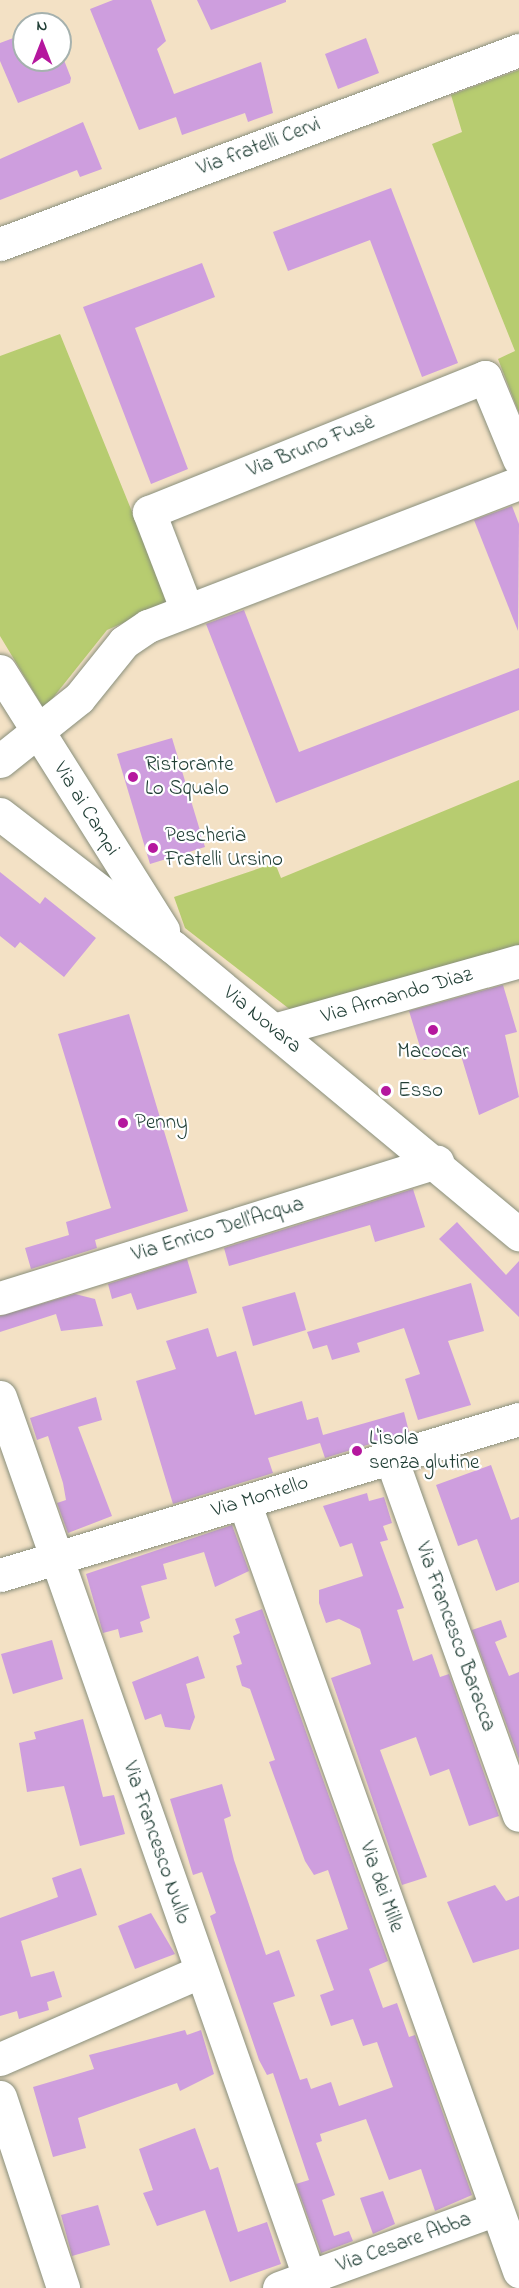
<!DOCTYPE html>
<meta charset="utf-8">
<style>
body{margin:0}
#map{position:relative;width:519px;height:2288px;overflow:hidden;background:#f3e1c5;font-family:"Indie Flower",sans-serif}
div>[style]{position:absolute}
.green>*{inset:0;background:#b7cc70}
.building>*{inset:0;background:#ce9ede}
.roads{filter:drop-shadow(0 0 2px #898f7c) drop-shadow(0 0 2px #898f7c)}
.minor>*{height:33px;margin:-16.5px;padding:0 16.5px;transform-origin:16.5px;border-radius:16.5px;background:#fff}
.dots>*{width:16px;height:16px;translate:-50% -50%;box-sizing:border-box;border:3px solid #fff;border-radius:50%}
span{translate:-50% -50%;white-space:nowrap;text-align:center;line-height:1.15;-webkit-text-stroke:4.5px #fff;paint-order:stroke}
.street-label{font-size:21px;color:#1f3d34}
.poi-label{font-size:21px;color:#1f3d34}
.left{translate:0 -50%;text-align:left}
.north{position:absolute;left:12px;top:12px;width:60px;height:60px;box-sizing:border-box;background:#fff;border:2px solid #a5b1ae;border-radius:50%;rotate:0deg;font-size:16px;font-weight:700;line-height:24px;text-align:center;color:#1f3d34}
.north::after{content:'';display:block;margin:auto;width:21px;height:27px;background:#b5179e;clip-path:polygon(50% 0,100% 100%,50% 72%,0 100%)}
</style>
<div id="map">
<div class="green">
<div style="clip-path:polygon(519px 70px,519px 413px,498px 359px,515px 351px,432px 144px,462px 132px,451px 95px)"></div>
<div style="clip-path:polygon(60px 334px,169px 603px,107px 630px,44px 709px,0 636px,0 356px)"></div>
<div style="clip-path:polygon(519px 780px,519px 945px,292px 1011px,185px 928px,174px 897px,275px 863px,281px 878px)"></div>
</div>
<div class="building">
<div style="clip-path:polygon(113px 0,151px 0,166px 41px,157px 49px,174px 94px,261px 62px,273px 113px,248px 122px,245px 113px,182px 135px,176px 117px,139px 130px,90px 9px)"></div>
<div style="clip-path:polygon(197px 0,286px 0,286px 2px,211px 30px)"></div>
<div style="clip-path:polygon(24px 34px,24px 60px,60px 60px,60px 50px,71px 78px,70px 83px,18px 103px,0 61px,0 43px)"></div>
<div style="clip-path:polygon(366px 38px,379px 73px,338px 89px,325px 54px)"></div>
<div style="clip-path:polygon(83px 122px,102px 169px,80px 177px,77px 170px,0 200px,0 159px)"></div>
<div style="clip-path:polygon(391px 188px,458px 363px,422px 377px,370px 240px,288px 271px,273px 232px)"></div>
<div style="clip-path:polygon(202px 263px,215px 297px,135px 328px,188px 469px,151px 484px,83px 307px)"></div>
<div style="clip-path:polygon(512px 506px,519px 524px,518px 631px,474px 520px)"></div>
<div style="clip-path:polygon(244px 610px,299px 752px,519px 668px,519px 710px,276px 803px,206px 624px)"></div>
<div style="clip-path:polygon(172px 738px,205px 847px,150px 864px,117px 754px)"></div>
<div style="clip-path:polygon(0 872px,40px 904px,45px 897px,96px 938px,64px 977px,20px 942px,15px 948px,0 936px)"></div>
<div style="clip-path:polygon(503px 985px,517px 1032px,505px 1035px,519px 1097px,479px 1115px,459px 1049px,424px 1060px,409px 1011px)"></div>
<div style="clip-path:polygon(129px 1014px,188px 1211px,95px 1240px,97px 1248px,31px 1269px,25px 1248px,69px 1235px,66px 1222px,111px 1208px,58px 1034px)"></div>
<div style="clip-path:polygon(413px 1189px,425px 1227px,375px 1242px,370px 1225px,229px 1266px,224px 1248px)"></div>
<div style="clip-path:polygon(457px 1222px,506px 1275px,519px 1261px,519px 1317px,439px 1239px)"></div>
<div style="clip-path:polygon(187px 1259px,197px 1293px,137px 1310px,131px 1293px,112px 1299px,108px 1284px)"></div>
<div style="clip-path:polygon(471px 1283px,484px 1331px,448px 1341px,471px 1405px,418px 1420px,405px 1379px,420px 1374px,404px 1328px,357px 1343px,360px 1352px,332px 1360px,327px 1345px,313px 1349px,307px 1332px)"></div>
<div style="clip-path:polygon(295px 1292px,306px 1330px,253px 1346px,242px 1307px)"></div>
<div style="clip-path:polygon(75px 1294px,95px 1299px,103px 1326px,61px 1331px,56px 1314px,0 1332px,0 1316px)"></div>
<div style="clip-path:polygon(208px 1328px,217px 1357px,236px 1351px,255px 1415px,302px 1401px,307px 1420px,318px 1417px,323px 1435px,404px 1412px,409px 1432px,325px 1458px,320px 1443px,268px 1458px,273px 1473px,173px 1504px,136px 1381px,176px 1369px,166px 1341px)"></div>
<div style="clip-path:polygon(96px 1397px,102px 1420px,78px 1427px,112px 1516px,68px 1533px,57px 1503px,66px 1500px,63px 1483px,48px 1436px,37px 1440px,30px 1418px)"></div>
<div style="clip-path:polygon(491px 1465px,511px 1520px,519px 1517px,519px 1582px,496px 1591px,477px 1539px,458px 1546px,436px 1485px)"></div>
<div style="clip-path:polygon(367px 1493px,369px 1501px,384px 1497px,392px 1523px,383px 1526px,388px 1540px,380px 1542px,404px 1608px,397px 1610px,413px 1661px,432px 1654px,440px 1677px,449px 1674px,499px 1816px,469px 1826px,449px 1769px,430px 1776px,416px 1737px,380px 1750px,427px 1877px,402px 1885px,331px 1678px,371px 1664px,360px 1629px,339px 1619px,326px 1623px,319px 1603px,319px 1590px,363px 1576px,352px 1543px,340px 1547px,323px 1506px)"></div>
<div style="clip-path:polygon(232px 1525px,249px 1571px,215px 1587px,204px 1552px,163px 1564px,167px 1579px,141px 1586px,150px 1618px,140px 1622px,143px 1632px,120px 1638px,118px 1629px,103px 1633px,86px 1574px)"></div>
<div style="clip-path:polygon(262px 1609px,388px 1961px,369px 1969px,383px 2008px,397px 2003px,409px 2037px,415px 2035px,472px 2195px,435px 2211px,421px 2169px,389px 2180px,366px 2119px,320px 2134px,322px 2141px,316px 2143px,335px 2195px,322px 2200px,334px 2236px,349px 2231px,353px 2241px,321px 2253px,296px 2184px,309px 2180px,273px 2073px,267px 2075px,259px 2060px,210px 1916px,216px 1913px,202px 1872px,193px 1875px,170px 1799px,222px 1784px,231px 1816px,224px 1819px,234px 1860px,266px 1955px,279px 1950px,295px 1996px,273px 2003px,300px 2080px,307px 2078px,311px 2089px,331px 2082px,339px 2106px,393px 2087px,377px 2042px,363px 2046px,353px 2019px,331px 2026px,320px 1995px,334px 1990px,316px 1940px,348px 1929px,328px 1870px,314px 1875px,305px 1861px,269px 1762px,275px 1760px,250px 1689px,242px 1686px,236px 1666px,242px 1664px,233px 1636px,240px 1633px,235px 1619px)"></div>
<div style="clip-path:polygon(501px 1620px,507px 1637px,495px 1642px,509px 1676px,519px 1672px,519px 1759px,472px 1630px)"></div>
<div style="clip-path:polygon(52px 1640px,63px 1679px,13px 1694px,1px 1654px)"></div>
<div style="clip-path:polygon(198px 1656px,205px 1678px,186px 1684px,195px 1717px,190px 1730px,165px 1727px,161px 1714px,145px 1720px,132px 1682px)"></div>
<div style="clip-path:polygon(83px 1719px,103px 1797px,114px 1795px,125px 1834px,80px 1846px,64px 1786px,27px 1792px,19px 1743px,36px 1739px,34px 1732px)"></div>
<div style="clip-path:polygon(81px 1868px,97px 1915px,21px 1941px,31px 1977px,54px 1971px,62px 1997px,47px 2002px,49px 2010px,19px 2019px,17px 2011px,0 2016px,0 1918px,58px 1897px,52px 1878px)"></div>
<div style="clip-path:polygon(495px 1885px,506px 1901px,519px 1896px,519px 1949px,473px 1963px,447px 1902px)"></div>
<div style="clip-path:polygon(151px 1913px,175px 1954px,135px 1969px,118px 1926px)"></div>
<div style="clip-path:polygon(185px 2030px,187px 2035px,201px 2030px,214px 2074px,180px 2091px,177px 2083px,78px 2118px,86px 2148px,53px 2157px,33px 2087px,94px 2069px,89px 2055px)"></div>
<div style="clip-path:polygon(195px 2128px,210px 2170px,218px 2167px,238px 2232px,267px 2222px,281px 2264px,230px 2282px,205px 2210px,157px 2226px,143px 2193px,153px 2190px,139px 2149px)"></div>
<div style="clip-path:polygon(383px 2191px,395px 2224px,373px 2234px,360px 2198px)"></div>
<div style="clip-path:polygon(98px 2205px,110px 2245px,72px 2256px,61px 2215px)"></div>
</div>
<div class="roads">
<div class="minor">
<div style="left:0;top:244px;width:554px;rotate:-20.5deg"></div>
<div style="left:186px;top:608px;width:103px;rotate:-111.1deg"></div>
<div style="left:149px;top:512px;width:362px;rotate:-21.9deg"></div>
<div style="left:485px;top:377px;width:89px;rotate:67.5deg"></div>
<div style="left:0;top:671px;width:306px;rotate:57.8deg"></div>
<div style="left:0;top:761px;width:101px;rotate:-38.6deg"></div>
<div style="left:79px;top:698px;width:72px;rotate:-51.2deg"></div>
<div style="left:124px;top:642px;width:29px;rotate:-34deg"></div>
<div style="left:148px;top:626px;width:398px;rotate:-21.1deg"></div>
<div style="left:0;top:814px;width:218px;rotate:37.6deg"></div>
<div style="left:173px;top:947px;width:450px;rotate:39.7deg"></div>
<div style="left:274px;top:1030px;width:255px;rotate:-15.7deg"></div>
<div style="left:0;top:1298px;width:458px;rotate:-17.3deg"></div>
<div style="left:0;top:1397px;width:944px;rotate:70.64deg"></div>
<div style="left:391px;top:1458px;width:379px;rotate:70.3deg"></div>
<div style="left:244px;top:1502px;width:817px;rotate:70.32deg"></div>
<div style="left:0;top:1575px;width:542px;rotate:-16.73deg"></div>
<div style="left:0;top:2059px;width:219px;rotate:-23.6deg"></div>
<div style="left:0;top:2097px;width:201px;rotate:71.7deg"></div>
<div style="left:279px;top:2288px;width:231px;rotate:-20deg"></div>
</div>
</div>
<div class="dots">
<div style="left:133px;top:777px;background:#b5179e"></div>
<div style="left:153px;top:848px;background:#b5179e"></div>
<div style="left:433px;top:1030px;background:#b5179e"></div>
<div style="left:386px;top:1091px;background:#b5179e"></div>
<div style="left:123px;top:1123px;background:#b5179e"></div>
<div style="left:357px;top:1451px;background:#b5179e"></div>
</div>
<div class="street-label">
<span style="left:259px;top:147px;rotate:-21deg">Via fratelli Cervi</span>
<span style="left:311px;top:447px;rotate:-22deg">Via Bruno Fusè</span>
<span style="left:86px;top:809px;rotate:58deg">Via ai Campi</span>
<span style="left:397px;top:996px;rotate:-16deg">Via Armando Diaz</span>
<span style="left:262px;top:1020px;rotate:39deg">Via Novara</span>
<span style="left:218px;top:1230px;rotate:-17deg">Via Enrico Dell'Acqua</span>
<span style="left:260px;top:1497px;rotate:-17deg">Via Montello</span>
<span style="left:455px;top:1637px;rotate:70deg">Via Francesco Baracca</span>
<span style="left:156px;top:1843px;rotate:71deg">Via Francesco Nullo</span>
<span style="left:381px;top:1887px;rotate:70deg">Via dei Mille</span>
<span style="left:404px;top:2243px;rotate:-20deg">Via Cesare Abba</span>
</div>
<div class="poi-label">
<span class="left" style="left:145px;top:777px">Ristorante<br>Lo Squalo</span>
<span class="left" style="left:165px;top:848px">Pescheria<br>Fratelli Ursino</span>
<span style="left:433px;top:1052px">Macocar</span>
<span class="left" style="left:398px;top:1091px">Esso</span>
<span class="left" style="left:135px;top:1123px">Penny</span>
<span class="left" style="left:369px;top:1451px">L'isola<br>senza glutine</span>
</div>
<div class="north">N</div>
</div>
